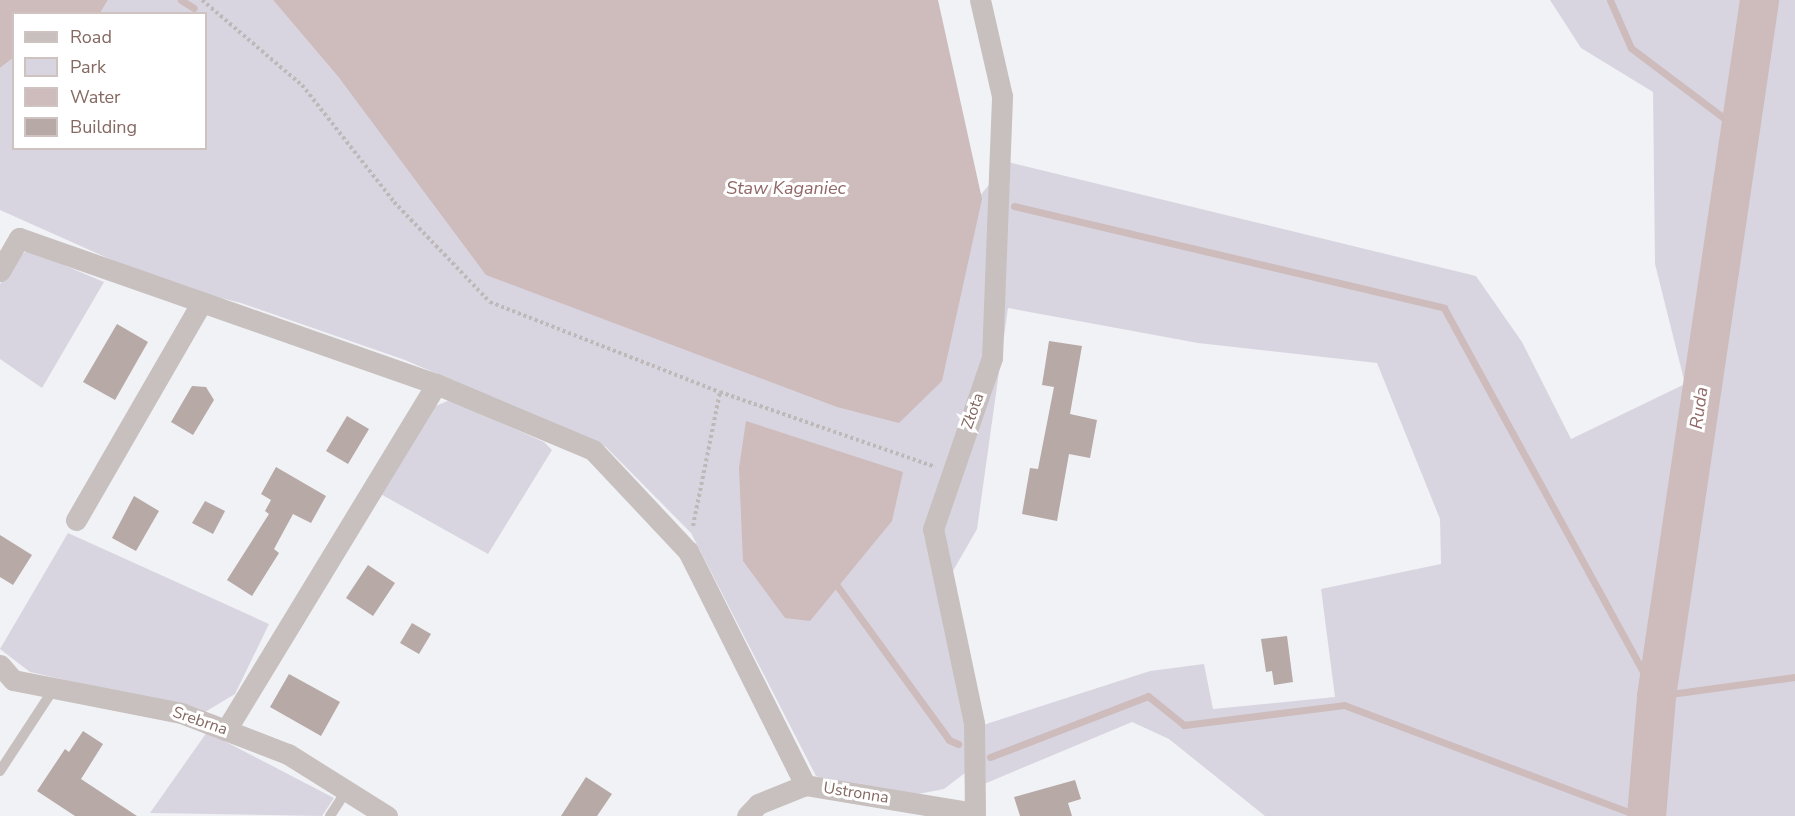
<!DOCTYPE html>
<meta charset="utf-8">
<style>
body{margin:0}
#map{position:relative;width:1795px;height:816px;overflow:hidden;background:#f1f2f6;font-family:"Nunito Sans",sans-serif}
div>[style]{position:absolute}
.green>*{inset:0;background:#d8d5e0}
.water>*{inset:0;background:#cdbcbb}
.stream>*{height:7px;margin:-3.5px;padding:0 3.5px;transform-origin:3.5px;border-radius:3.5px;background:#cdbcbb}
.river>*{height:39px;margin:-19.5px;padding:0 19.5px;transform-origin:19.5px;border-radius:19.5px;background:#cdbcbb}
.building>*{inset:0;background:#b6a9a6}
.path>*{height:4px;margin-top:-2px;transform-origin:0;background:repeating-linear-gradient(90deg,#beb9b8 0 3px,transparent 0 6px)}
.lane>*{height:10px;margin:-5px;padding:0 5px;transform-origin:5px;border-radius:5px;background:#c7c0be}
.street>*{height:21px;margin:-10.5px;padding:0 10.5px;transform-origin:10.5px;border-radius:10.5px;background:#c7c0be}
span{translate:-50% -50%;white-space:nowrap;text-align:center;line-height:1.15;-webkit-text-stroke:6px #fff;paint-order:stroke}
.street-label{font-size:16px;color:#856962}
.water-label{font-size:18px;color:#906867;font-style:italic}
.legend{position:absolute;left:12px;top:12px;width:195px;height:138px;box-sizing:border-box;background:#fff;border:2px solid #cec3c0;margin:0;padding:8px 10px;list-style:none;font-size:18px;color:#856962}
.legend li{display:flex;align-items:center;gap:12px;height:30px}
.legend b{width:30px;border:2px solid #cec3c0}
</style>
<div id="map">
<div class="green">
<div style="clip-path:polygon(108px 0,273px 0,340px 79px,978px 198px,1008px 162px,1476px 276px,1522px 342px,1571px 439px,1685px 384px,1655px 264px,1653px 92px,1581px 48px,1550px 0,1795px 0,1795px 816px,1265px 816px,1169px 739px,1132px 722px,984px 784px,980px 726px,1150px 671px,1204px 664px,1213px 709px,1335px 697px,1321px 589px,1441px 564px,1440px 519px,1377px 363px,1198px 343px,1008px 308px,977px 529px,949px 578px,967px 719px,965px 773px,944px 789px,918px 794px,837px 783px,816px 776px,691px 533px,606px 447px,405px 360px,241px 303px,168px 285px,0 210px,0 68px,13px 58px,14px 148px,206px 148px,206px 14px,100px 13px)"></div>
<div style="clip-path:polygon(28px 250px,104px 282px,42px 388px,0 359px,0 284px,15px 259px)"></div>
<div style="clip-path:polygon(450px 400px,544px 442px,552px 450px,488px 554px,377px 492px,428px 409px)"></div>
<div style="clip-path:polygon(68px 533px,269px 624px,235px 694px,205px 712px,30px 672px,0 649px)"></div>
<div style="clip-path:polygon(207px 732px,334px 798px,322px 816px,150px 813px)"></div>
</div>
<div class="water">
<div style="clip-path:polygon(0 0,108px 0,100px 13px,14px 14px,13px 58px,0 68px)"></div>
<div style="clip-path:polygon(273px 0,938px 0,982px 199px,942px 381px,899px 423px,837px 407px,486px 275px,340px 79px)"></div>
<div style="clip-path:polygon(746px 421px,903px 472px,892px 521px,810px 621px,785px 618px,743px 561px,739px 468px)"></div>
</div>
<div class="stream">
<div style="left:181px;top:0;width:15px;rotate:32deg"></div>
<div style="left:1610px;top:0;width:52px;rotate:66.4deg"></div>
<div style="left:1631px;top:48px;width:136px;rotate:37deg"></div>
<div style="left:1014px;top:206px;width:442px;rotate:13.3deg"></div>
<div style="left:1444px;top:308px;width:442px;rotate:61.3deg"></div>
<div style="left:1656px;top:696px;width:140px;rotate:-7.8deg"></div>
<div style="left:838px;top:587px;width:189px;rotate:54deg"></div>
<div style="left:949px;top:740px;width:10px;rotate:24deg"></div>
<div style="left:990px;top:757px;width:169px;rotate:-21.1deg"></div>
<div style="left:1148px;top:696px;width:46px;rotate:38.9deg"></div>
<div style="left:1184px;top:725px;width:161px;rotate:-7.1deg"></div>
<div style="left:1344px;top:705px;width:316px;rotate:20.6deg"></div>
</div>
<div class="river">
<div style="left:1646px;top:816px;width:120px;rotate:-85.2deg"></div>
<div style="left:1656px;top:696px;width:704px;rotate:-81.58deg"></div>
</div>
<div class="building">
<div style="clip-path:polygon(117px 324px,148px 342px,115px 400px,83px 382px)"></div>
<div style="clip-path:polygon(1049px 341px,1082px 346px,1070px 414px,1097px 420px,1090px 458px,1069px 454px,1057px 521px,1022px 514px,1030px 468px,1038px 469px,1054px 387px,1042px 385px)"></div>
<div style="clip-path:polygon(192px 386px,206px 387px,214px 400px,193px 435px,171px 422px)"></div>
<div style="clip-path:polygon(347px 416px,369px 429px,348px 464px,326px 451px)"></div>
<div style="clip-path:polygon(276px 467px,326px 496px,311px 523px,293px 514px,274px 549px,279px 553px,252px 596px,227px 580px,269px 514px,265px 511px,271px 500px,261px 494px)"></div>
<div style="clip-path:polygon(134px 496px,159px 511px,136px 551px,112px 538px)"></div>
<div style="clip-path:polygon(205px 501px,225px 511px,213px 534px,192px 523px)"></div>
<div style="clip-path:polygon(0 535px,32px 555px,13px 585px,0 577px)"></div>
<div style="clip-path:polygon(368px 565px,395px 583px,373px 616px,346px 598px)"></div>
<div style="clip-path:polygon(412px 623px,431px 634px,419px 654px,400px 643px)"></div>
<div style="clip-path:polygon(1287px 636px,1293px 682px,1274px 685px,1272px 671px,1266px 672px,1261px 639px)"></div>
<div style="clip-path:polygon(289px 674px,340px 702px,321px 736px,270px 707px)"></div>
<div style="clip-path:polygon(83px 731px,103px 744px,81px 779px,137px 816px,75px 816px,37px 791px,65px 749px,69px 752px)"></div>
<div style="clip-path:polygon(586px 777px,612px 794px,597px 816px,561px 816px)"></div>
<div style="clip-path:polygon(1075px 780px,1081px 799px,1068px 803px,1072px 816px,1020px 816px,1014px 797px)"></div>
</div>
<div class="path">
<div style="left:202px;top:0;width:131px;rotate:40.4deg"></div>
<div style="left:302px;top:85px;width:149px;rotate:51.8deg"></div>
<div style="left:394px;top:202px;width:139px;rotate:46.2deg"></div>
<div style="left:490px;top:302px;width:247px;rotate:21.4deg"></div>
<div style="left:720px;top:392px;width:228px;rotate:19.2deg"></div>
<div style="left:693px;top:526px;width:137px;rotate:-78.6deg"></div>
</div>
<div class="lane">
<div style="left:0;top:771px;width:97px;rotate:-56.8deg"></div>
<div style="left:330px;top:816px;width:30px;rotate:-57deg"></div>
</div>
<div class="street">
<div style="left:0;top:271px;width:38px;rotate:-60deg"></div>
<div style="left:19px;top:238px;width:442px;rotate:19.3deg"></div>
<div style="left:436px;top:384px;width:170px;rotate:22.8deg"></div>
<div style="left:593px;top:450px;width:139px;rotate:46.8deg"></div>
<div style="left:688px;top:551px;width:262px;rotate:63.4deg"></div>
<div style="left:76px;top:520px;width:248px;rotate:-60deg"></div>
<div style="left:0;top:665px;width:20px;rotate:49deg"></div>
<div style="left:13px;top:680px;width:171px;rotate:11.1deg"></div>
<div style="left:181px;top:713px;width:115px;rotate:21deg"></div>
<div style="left:288px;top:754px;width:117px;rotate:32.1deg"></div>
<div style="left:226px;top:730px;width:405px;rotate:-58.7deg"></div>
<div style="left:747px;top:816px;width:16px;rotate:-47deg"></div>
<div style="left:758px;top:804px;width:51px;rotate:-22deg"></div>
<div style="left:805px;top:785px;width:171px;rotate:9.4deg"></div>
<div style="left:975px;top:816px;width:93px;rotate:-90.6deg"></div>
<div style="left:974px;top:723px;width:198px;rotate:-101.9deg"></div>
<div style="left:933px;top:529px;width:181px;rotate:-71deg"></div>
<div style="left:992px;top:358px;width:262px;rotate:-87.8deg"></div>
<div style="left:1002px;top:96px;width:98px;rotate:-102.9deg"></div>
</div>
<div class="street-label">
<span style="left:973px;top:411px;rotate:-70deg">Złota</span>
<span style="left:200px;top:721px;rotate:19deg">Srebrna</span>
<span style="left:856px;top:793px;rotate:9deg">Ustronna</span>
</div>
<div class="water-label">
<span style="left:786px;top:188px">Staw Kaganiec</span>
<span style="left:1699px;top:408px;rotate:-82deg">Ruda</span>
</div>
<ul class="legend">
<li><b style="height:8px;background:#c7c0be"></b>Road</li>
<li><b style="height:16px;background:#d8d5e0"></b>Park</li>
<li><b style="height:16px;background:#cdbcbb"></b>Water</li>
<li><b style="height:16px;background:#b6a9a6"></b>Building</li>
</ul>
</div>
